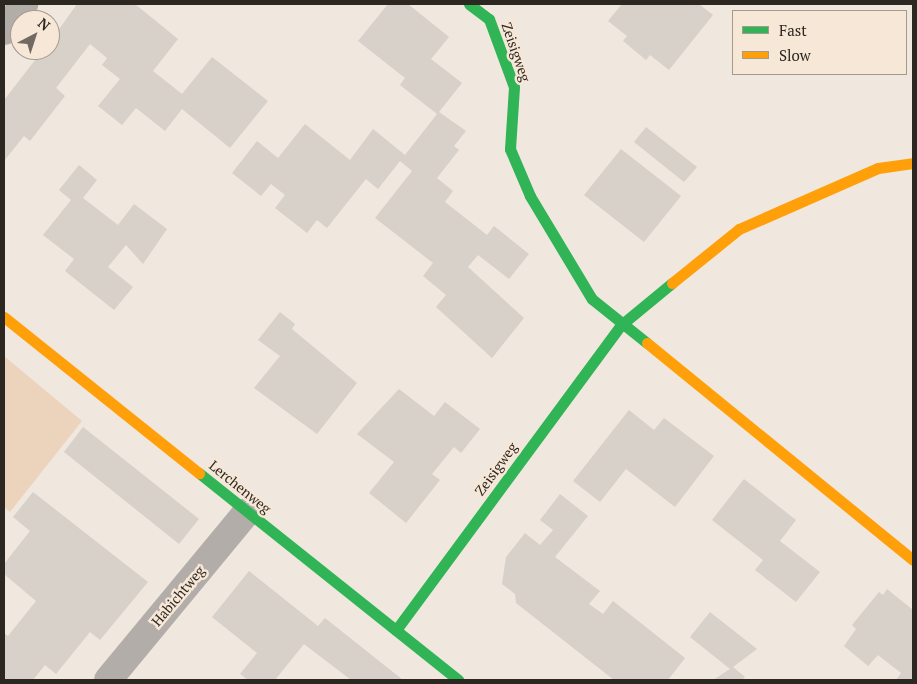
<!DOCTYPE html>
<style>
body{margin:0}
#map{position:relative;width:917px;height:684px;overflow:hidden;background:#f0e7de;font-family:"PT Serif",serif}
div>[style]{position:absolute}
.green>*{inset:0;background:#ecd4bc}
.building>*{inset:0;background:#d7d1c9}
.street>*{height:28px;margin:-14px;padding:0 14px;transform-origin:14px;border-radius:14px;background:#b2ada9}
.fast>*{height:11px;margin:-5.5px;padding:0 5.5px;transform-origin:5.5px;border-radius:5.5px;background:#30b455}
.slow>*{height:11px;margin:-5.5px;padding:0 5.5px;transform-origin:5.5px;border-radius:5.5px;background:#ff9f0a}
span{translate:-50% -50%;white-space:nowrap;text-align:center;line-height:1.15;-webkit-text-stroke:5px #f7e7d7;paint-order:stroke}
.street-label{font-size:14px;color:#2d2721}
.frame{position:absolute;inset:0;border:5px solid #2d2721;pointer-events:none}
.legend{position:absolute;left:732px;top:10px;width:175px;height:65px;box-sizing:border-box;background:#f7e7d7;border:1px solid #a69a8e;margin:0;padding:6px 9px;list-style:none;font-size:15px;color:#2d2721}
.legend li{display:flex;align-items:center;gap:10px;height:25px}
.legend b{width:25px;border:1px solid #a69a8e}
.north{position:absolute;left:10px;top:10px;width:50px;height:50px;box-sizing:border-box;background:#f7e7d7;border:1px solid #a69a8e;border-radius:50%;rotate:40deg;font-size:14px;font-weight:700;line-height:20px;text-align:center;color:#2d2721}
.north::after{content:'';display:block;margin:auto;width:18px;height:22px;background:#716a63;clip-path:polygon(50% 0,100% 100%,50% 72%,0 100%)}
</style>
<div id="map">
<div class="green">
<div style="clip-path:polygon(4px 356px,82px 421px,10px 512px,4px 507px)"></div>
</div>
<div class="building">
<div style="clip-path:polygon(77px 4px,135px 4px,178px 39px,153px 71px,182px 94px,212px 57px,268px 101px,230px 148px,182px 109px,165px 131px,136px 108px,122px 125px,98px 106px,120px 79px,102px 65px,107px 58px,90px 44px,56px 88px,65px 96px,30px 141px,24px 136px,4px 161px,4px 100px,43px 50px,50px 50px,50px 42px)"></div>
<div style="clip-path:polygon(388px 4px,408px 4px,449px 37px,431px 59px,462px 83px,439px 112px,466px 131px,454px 146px,459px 150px,437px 178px,453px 191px,445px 202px,487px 235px,494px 226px,529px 254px,509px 279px,478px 255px,468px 267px,524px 318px,492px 358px,436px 307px,446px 295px,423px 276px,433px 263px,375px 218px,412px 171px,400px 161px,378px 189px,366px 179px,327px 228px,317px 220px,307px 233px,275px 208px,285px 195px,271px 184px,261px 196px,232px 173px,257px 141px,278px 158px,305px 124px,350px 160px,373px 129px,405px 155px,437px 114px,400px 85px,405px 78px,358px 41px)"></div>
<div style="clip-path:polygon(622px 4px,699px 4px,713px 15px,669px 70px,650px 55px,646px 60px,623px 41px,627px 36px,608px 21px)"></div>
<div style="clip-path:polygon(646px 127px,697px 167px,684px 182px,634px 142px)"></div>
<div style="clip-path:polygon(621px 149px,681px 196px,644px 242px,584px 195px)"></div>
<div style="clip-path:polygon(79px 165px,97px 180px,83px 198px,118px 225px,134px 204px,167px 229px,143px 264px,126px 245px,108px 267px,133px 287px,114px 310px,65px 271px,74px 259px,43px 235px,71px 200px,59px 190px)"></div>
<div style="clip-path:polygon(280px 312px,295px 324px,292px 329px,357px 383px,317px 434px,254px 388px,280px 356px,258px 340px)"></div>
<div style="clip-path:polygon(399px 389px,434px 416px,445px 402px,480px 429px,461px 453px,454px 447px,432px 474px,440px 480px,406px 523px,369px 493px,394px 462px,357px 434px)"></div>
<div style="clip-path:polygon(629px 410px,654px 430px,664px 418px,714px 456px,675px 507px,626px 469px,600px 502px,573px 481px)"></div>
<div style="clip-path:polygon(83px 427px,199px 519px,179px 544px,64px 452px)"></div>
<div style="clip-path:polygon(744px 479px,796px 520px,780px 541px,820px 572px,796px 602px,755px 570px,763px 560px,712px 520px)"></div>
<div style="clip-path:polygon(33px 492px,148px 582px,100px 640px,90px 632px,56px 674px,45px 665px,33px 680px,4px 680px,4px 633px,8px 636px,36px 601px,4px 574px,4px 564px,30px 531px,13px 517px)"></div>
<div style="clip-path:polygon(560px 494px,588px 516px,555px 557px,600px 591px,589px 604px,603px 614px,613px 601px,685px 658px,668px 680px,614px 680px,516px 603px,515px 594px,502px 584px,506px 557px,525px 533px,540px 545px,553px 530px,540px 520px)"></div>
<div style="clip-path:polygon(249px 571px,318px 626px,325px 618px,403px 680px,351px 680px,304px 644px,275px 680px,248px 680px,240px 674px,257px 653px,212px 617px)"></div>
<div style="clip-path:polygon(887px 589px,913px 610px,913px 680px,896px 680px,901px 673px,878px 655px,868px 666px,844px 646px,856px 629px,852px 625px,879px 592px,883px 595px)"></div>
<div style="clip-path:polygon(710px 612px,757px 649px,733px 667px,745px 677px,742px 680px,713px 680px,730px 669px,690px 637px)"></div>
</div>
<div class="street">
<div style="left:4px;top:31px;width:34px;rotate:-53deg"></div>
<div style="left:108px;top:680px;width:218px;rotate:-50.4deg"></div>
</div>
<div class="fast">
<div style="left:469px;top:4px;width:25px;rotate:37deg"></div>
<div style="left:489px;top:19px;width:72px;rotate:69.8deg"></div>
<div style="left:514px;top:87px;width:62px;rotate:93.7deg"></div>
<div style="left:510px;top:149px;width:51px;rotate:66.9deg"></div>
<div style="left:530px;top:196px;width:120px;rotate:59deg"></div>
<div style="left:592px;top:299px;width:70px;rotate:38.7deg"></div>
<div style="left:199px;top:473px;width:332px;rotate:38.6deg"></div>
<div style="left:396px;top:630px;width:379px;rotate:-53.6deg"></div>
<div style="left:621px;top:325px;width:66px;rotate:-39.5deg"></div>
</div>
<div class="slow">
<div style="left:672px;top:283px;width:86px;rotate:-38.9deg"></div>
<div style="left:739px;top:229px;width:152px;rotate:-23.7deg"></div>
<div style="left:878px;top:168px;width:35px;rotate:-8deg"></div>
<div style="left:4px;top:317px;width:250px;rotate:38.7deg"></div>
<div style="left:647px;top:343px;width:343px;rotate:39.2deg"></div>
</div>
<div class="street-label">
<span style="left:516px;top:52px;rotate:71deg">Zeisigweg</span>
<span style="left:496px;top:469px;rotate:-54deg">Zeisigweg</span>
<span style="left:240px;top:487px;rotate:39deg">Lerchenweg</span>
<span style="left:178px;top:596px;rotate:-50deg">Habichtweg</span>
</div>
<div class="frame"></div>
<ul class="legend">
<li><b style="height:6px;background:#30b455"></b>Fast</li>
<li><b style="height:6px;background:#ff9f0a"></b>Slow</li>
</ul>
<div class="north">N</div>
</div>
